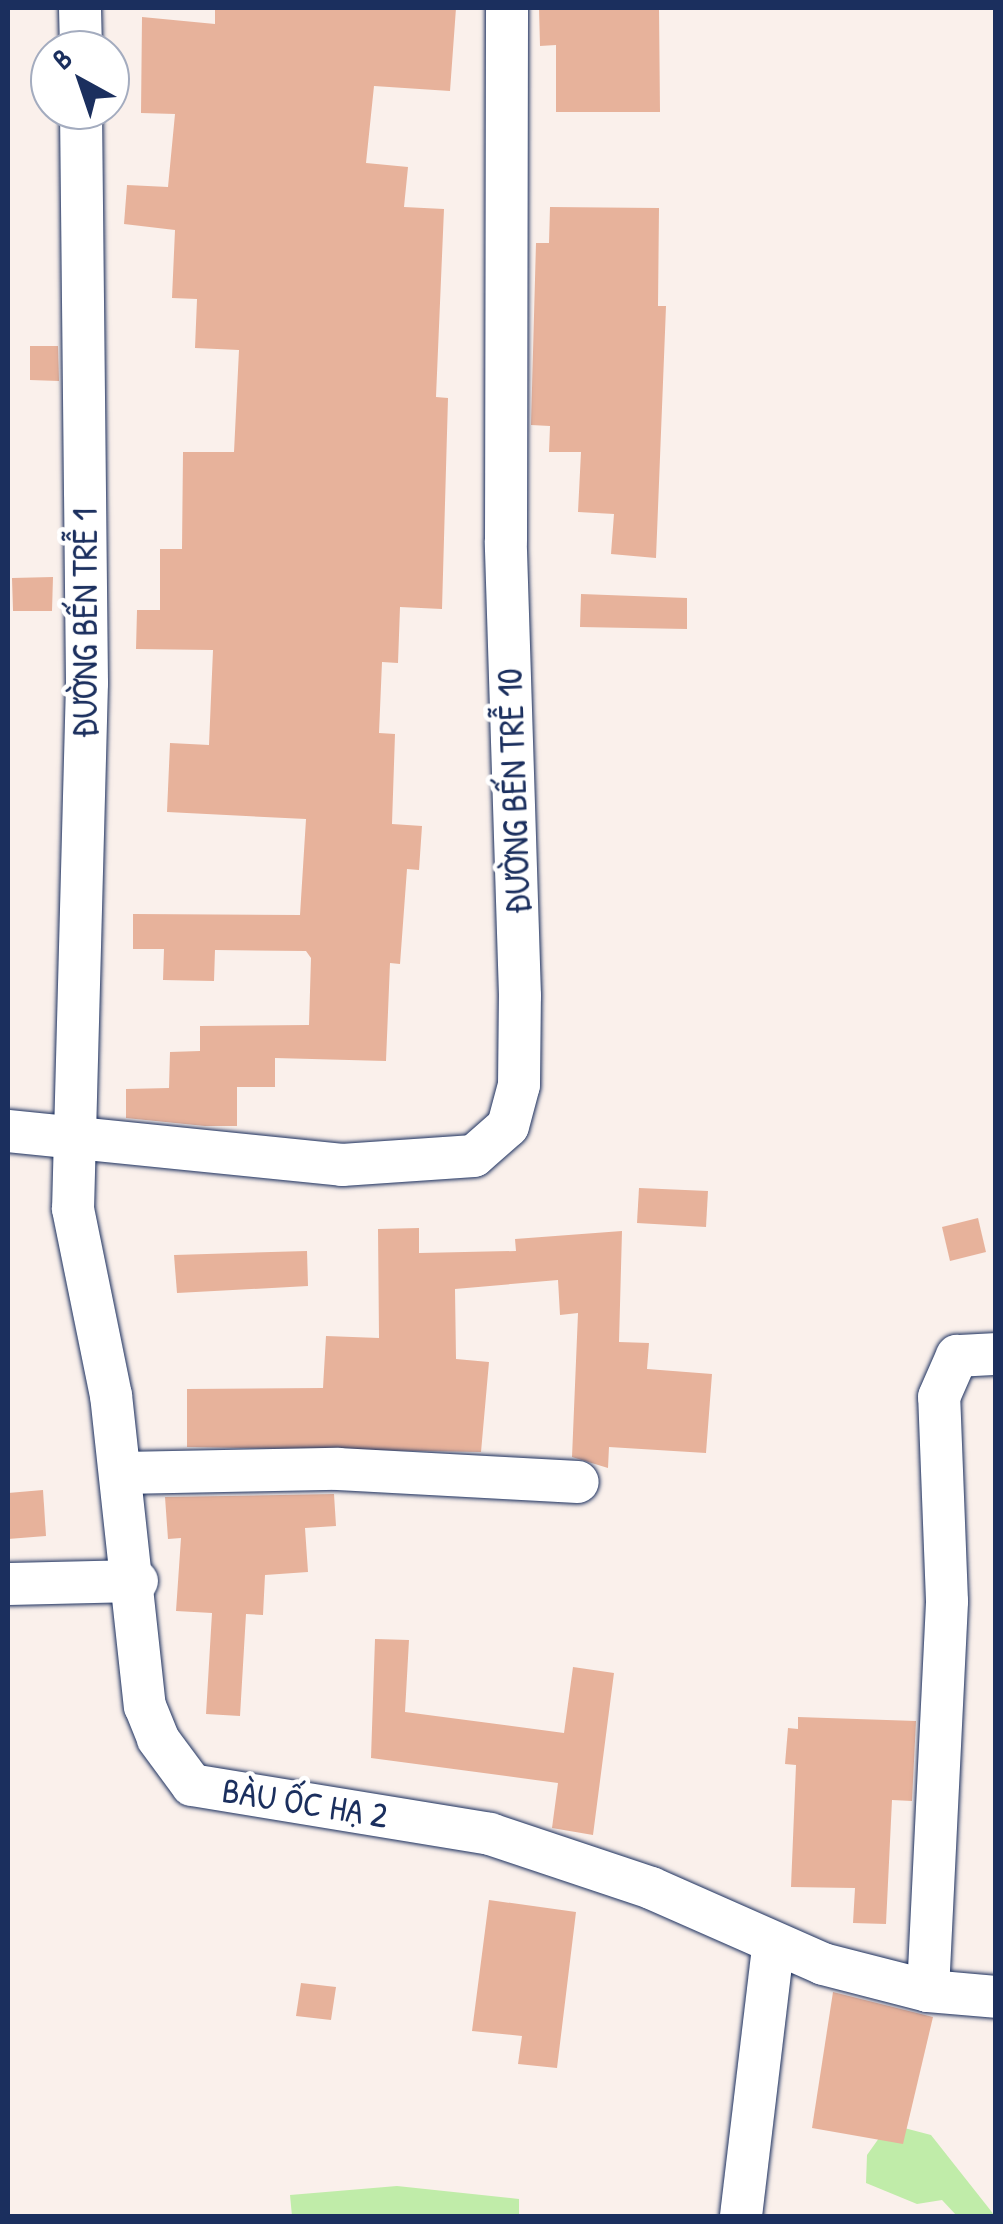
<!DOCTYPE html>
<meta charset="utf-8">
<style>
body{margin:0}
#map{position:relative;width:1003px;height:2224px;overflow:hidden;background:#faf0eb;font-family:"Patrick Hand",sans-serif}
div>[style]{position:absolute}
.green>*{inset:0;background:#c0eca9}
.building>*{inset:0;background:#e7b29b}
.roads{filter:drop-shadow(0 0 2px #1b2f5e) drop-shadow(0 0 2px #1b2f5e)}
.minor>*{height:42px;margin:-21px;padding:0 21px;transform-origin:21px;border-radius:21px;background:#fff}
span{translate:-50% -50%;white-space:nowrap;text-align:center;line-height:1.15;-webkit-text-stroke:9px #fff;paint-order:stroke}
.street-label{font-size:35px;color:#1b2f5e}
.frame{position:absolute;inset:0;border:10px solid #1b2f5e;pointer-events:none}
.north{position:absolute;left:30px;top:30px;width:100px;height:100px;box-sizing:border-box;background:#fff;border:2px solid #a4acbf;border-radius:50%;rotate:320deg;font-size:28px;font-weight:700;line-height:40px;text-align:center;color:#1b2f5e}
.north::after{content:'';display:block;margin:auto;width:35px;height:45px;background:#1b2f5e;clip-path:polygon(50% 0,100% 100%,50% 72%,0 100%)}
</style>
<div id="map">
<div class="green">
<div style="clip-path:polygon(889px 2124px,931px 2135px,995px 2216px,957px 2216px,942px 2200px,917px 2204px,866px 2183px,867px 2155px)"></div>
<div style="clip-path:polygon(397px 2186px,519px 2199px,519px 2216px,292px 2216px,290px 2195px)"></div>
</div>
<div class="building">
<div style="clip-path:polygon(215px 8px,456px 8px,450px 91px,374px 86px,366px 163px,408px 167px,404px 207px,444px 209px,436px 397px,448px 398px,442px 609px,400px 607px,398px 663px,382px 662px,379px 733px,395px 734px,392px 824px,422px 826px,419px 870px,407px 869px,400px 964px,390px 963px,386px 1061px,275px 1058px,275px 1087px,237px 1087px,237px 1126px,205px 1126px,126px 1118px,126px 1089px,169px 1088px,170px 1052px,200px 1051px,200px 1026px,309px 1025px,311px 958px,306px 951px,215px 950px,214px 981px,163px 980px,164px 949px,133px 949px,133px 914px,300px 915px,306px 819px,167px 812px,170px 743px,209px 745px,213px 650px,136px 649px,137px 610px,160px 610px,160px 549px,182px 549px,183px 452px,234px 452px,239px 350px,195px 348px,197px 299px,172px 298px,175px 230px,124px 224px,127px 185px,168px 187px,175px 114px,141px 113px,142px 17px,215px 24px)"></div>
<div style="clip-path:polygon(539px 8px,659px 8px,660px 112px,556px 112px,556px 45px,540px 46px)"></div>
<div style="clip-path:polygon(550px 207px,659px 208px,658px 306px,666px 306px,665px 332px,656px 558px,611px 554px,614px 514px,578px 512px,581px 452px,549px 452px,550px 426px,531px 425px,536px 243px,549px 243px)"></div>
<div style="clip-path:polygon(30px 346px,58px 346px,59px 381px,30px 380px)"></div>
<div style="clip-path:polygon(53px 577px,52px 611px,13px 611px,12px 578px)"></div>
<div style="clip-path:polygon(581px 594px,687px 598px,687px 629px,580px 627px)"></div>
<div style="clip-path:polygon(639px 1188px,708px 1191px,706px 1227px,637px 1223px)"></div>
<div style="clip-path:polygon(978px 1218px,986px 1252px,950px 1261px,942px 1227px)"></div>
<div style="clip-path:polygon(419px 1228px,419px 1253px,516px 1251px,515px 1239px,622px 1231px,619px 1342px,649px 1343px,647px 1369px,712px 1374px,706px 1453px,609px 1447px,608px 1468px,572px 1457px,578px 1313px,560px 1315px,558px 1280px,455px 1289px,456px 1359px,489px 1362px,481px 1452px,187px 1447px,187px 1389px,323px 1388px,326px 1336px,379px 1338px,378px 1229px)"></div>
<div style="clip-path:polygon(307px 1251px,308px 1286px,177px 1293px,174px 1255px)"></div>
<div style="clip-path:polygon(43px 1490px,46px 1536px,8px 1539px,8px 1493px)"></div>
<div style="clip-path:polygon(334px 1494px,336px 1526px,305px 1528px,308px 1572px,265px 1575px,263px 1615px,246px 1614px,240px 1716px,206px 1714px,212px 1613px,176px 1611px,181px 1538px,168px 1539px,165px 1497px)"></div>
<div style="clip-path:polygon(375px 1639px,409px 1640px,405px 1712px,564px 1733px,573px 1667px,614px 1673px,593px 1835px,552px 1828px,558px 1783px,371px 1758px)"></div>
<div style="clip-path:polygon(798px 1717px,916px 1721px,912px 1801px,892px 1800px,886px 1924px,853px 1923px,855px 1888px,791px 1887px,796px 1765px,785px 1764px,788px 1728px,798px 1729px)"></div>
<div style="clip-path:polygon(489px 1900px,576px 1912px,557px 2068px,518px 2064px,522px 2036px,472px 2031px)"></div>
<div style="clip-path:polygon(301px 1983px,336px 1987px,331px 2020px,296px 2016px)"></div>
<div style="clip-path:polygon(833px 1992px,933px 2017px,903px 2144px,812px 2128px)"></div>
</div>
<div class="roads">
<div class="minor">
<div style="left:80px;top:8px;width:42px;rotate:88.6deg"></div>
<div style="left:81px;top:110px;width:573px;rotate:89.4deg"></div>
<div style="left:87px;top:683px;width:526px;rotate:91.52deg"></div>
<div style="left:73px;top:1209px;width:190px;rotate:78.5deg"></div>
<div style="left:111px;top:1395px;width:313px;rotate:83.8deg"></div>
<div style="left:145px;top:1706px;width:35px;rotate:68deg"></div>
<div style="left:158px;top:1739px;width:57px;rotate:53.5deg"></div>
<div style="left:192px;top:1785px;width:302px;rotate:9.3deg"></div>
<div style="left:490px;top:1834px;width:170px;rotate:18.5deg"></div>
<div style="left:651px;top:1888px;width:188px;rotate:23.8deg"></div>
<div style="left:823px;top:1964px;width:108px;rotate:14.4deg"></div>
<div style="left:928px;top:1991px;width:68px;rotate:5deg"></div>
<div style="left:8px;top:1131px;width:336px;rotate:5.8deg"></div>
<div style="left:342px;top:1165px;width:132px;rotate:-3.9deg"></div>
<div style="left:474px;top:1156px;width:45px;rotate:-41.4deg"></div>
<div style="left:508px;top:1126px;width:42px;rotate:-75deg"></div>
<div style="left:519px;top:1085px;width:89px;rotate:-89.4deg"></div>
<div style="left:520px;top:996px;width:455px;rotate:-91.8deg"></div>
<div style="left:506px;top:541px;width:533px;rotate:-89.89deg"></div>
<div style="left:122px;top:1473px;width:216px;rotate:-1.1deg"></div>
<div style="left:338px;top:1469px;width:240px;rotate:3.1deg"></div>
<div style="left:8px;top:1584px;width:129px;rotate:-1.3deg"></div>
<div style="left:928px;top:1991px;width:390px;rotate:-87.2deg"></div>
<div style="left:947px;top:1601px;width:204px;rotate:-92.2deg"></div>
<div style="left:939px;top:1397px;width:45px;rotate:-66.3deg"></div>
<div style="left:957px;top:1356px;width:39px;rotate:-3deg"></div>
<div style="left:741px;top:2216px;width:272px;rotate:-83.2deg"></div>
</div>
</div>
<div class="street-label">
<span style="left:85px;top:623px;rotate:-90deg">ĐƯỜNG BẾN TRỄ 1</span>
<span style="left:514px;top:791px;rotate:-92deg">ĐƯỜNG BẾN TRỄ 10</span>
<span style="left:305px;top:1803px;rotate:9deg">BÀU ỐC HẠ 2</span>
</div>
<div class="frame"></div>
<div class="north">B</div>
</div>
